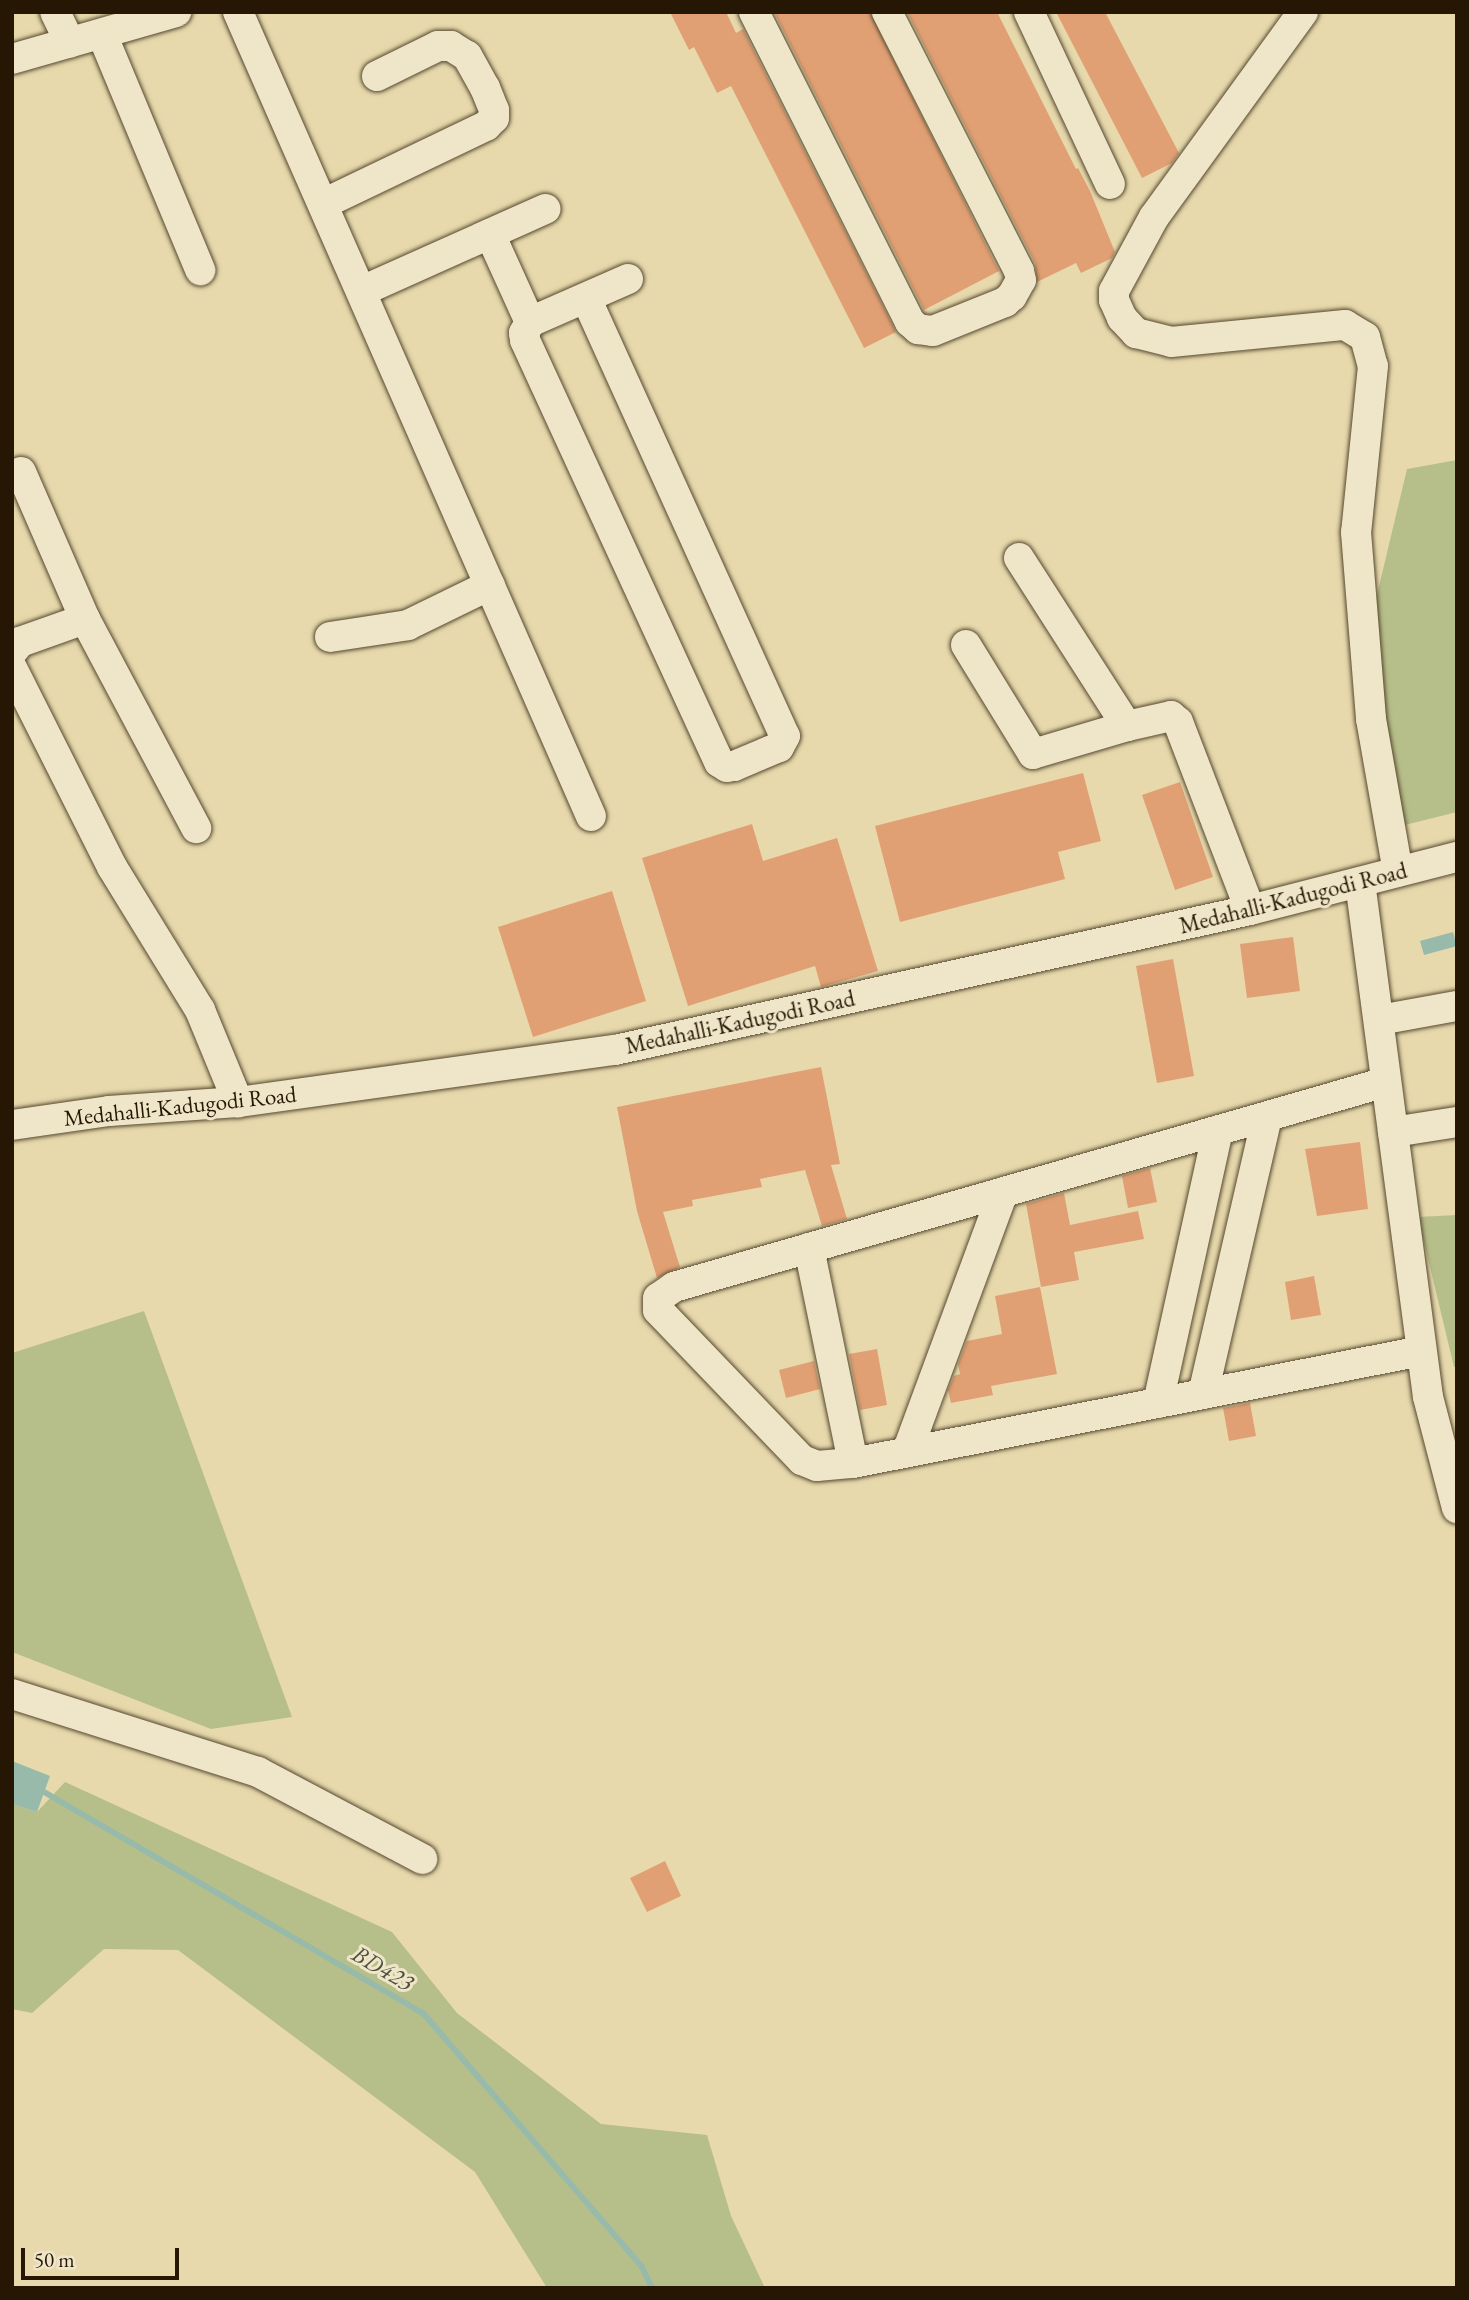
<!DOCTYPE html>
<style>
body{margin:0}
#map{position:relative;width:1469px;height:2300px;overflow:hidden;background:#e7d9ac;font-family:"EB Garamond",serif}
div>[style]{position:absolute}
.green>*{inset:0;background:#b6bf89}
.water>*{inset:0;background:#97baab}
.stream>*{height:6px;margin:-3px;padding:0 3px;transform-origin:3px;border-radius:3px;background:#97baab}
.building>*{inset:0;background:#e1a074}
.roads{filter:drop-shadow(0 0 2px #56482f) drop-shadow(0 0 2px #56482f)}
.minor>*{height:30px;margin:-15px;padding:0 15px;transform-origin:15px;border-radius:15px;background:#efe6c9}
span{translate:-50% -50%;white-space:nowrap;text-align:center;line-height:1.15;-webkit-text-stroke:6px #efe6c9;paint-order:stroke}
.street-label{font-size:23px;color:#261705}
.water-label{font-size:24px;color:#4e503f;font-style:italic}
.frame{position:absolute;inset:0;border:14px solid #261705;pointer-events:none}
.scale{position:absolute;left:21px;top:2248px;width:158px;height:32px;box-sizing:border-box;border:4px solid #261705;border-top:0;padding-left:9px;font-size:21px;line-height:24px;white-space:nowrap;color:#261705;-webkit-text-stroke:5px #efe6c9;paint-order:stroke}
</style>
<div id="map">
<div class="green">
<div style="clip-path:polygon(1457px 460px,1457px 812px,1397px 827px,1370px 624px,1407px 469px)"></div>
<div style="clip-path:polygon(1457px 1215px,1457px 1367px,1454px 1367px,1418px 1217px)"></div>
<div style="clip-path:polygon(144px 1311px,292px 1717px,211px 1729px,12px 1652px,12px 1353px)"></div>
<div style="clip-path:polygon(65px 1782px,392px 1932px,457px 2013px,601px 2124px,707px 2135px,731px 2216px,765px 2288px,547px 2288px,475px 2172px,178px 1950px,104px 1949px,32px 2013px,12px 2009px,12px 1804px,37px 1812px)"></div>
</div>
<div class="water">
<div style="clip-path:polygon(1453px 932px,1457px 946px,1424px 955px,1420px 941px)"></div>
<div style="clip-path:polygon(12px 1761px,50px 1776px,37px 1812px,12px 1804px)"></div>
</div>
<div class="stream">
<div style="left:39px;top:1789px;width:445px;rotate:30.3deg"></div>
<div style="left:423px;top:2013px;width:335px;rotate:49.2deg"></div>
<div style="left:642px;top:2267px;width:23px;rotate:65deg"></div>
</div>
<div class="building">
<div style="clip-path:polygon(670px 12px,726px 12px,736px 33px,743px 29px,896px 332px,864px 348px,731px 86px,717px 93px,694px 47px,689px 50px)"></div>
<div style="clip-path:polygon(774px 12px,870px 12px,999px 271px,924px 310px)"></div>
<div style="clip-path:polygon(907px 12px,997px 12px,1076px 169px,1078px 168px,1090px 191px,1115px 252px,1112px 258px,1081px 273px,1076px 263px,1037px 282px,1035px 263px)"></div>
<div style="clip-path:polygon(1056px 12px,1105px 12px,1179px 153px,1172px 163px,1142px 178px)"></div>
<div style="clip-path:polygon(1083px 773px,1101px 841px,1058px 852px,1065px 879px,900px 922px,875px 826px)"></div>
<div style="clip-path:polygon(1180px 782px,1213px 877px,1175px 890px,1142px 795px)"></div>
<div style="clip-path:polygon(752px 824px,763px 861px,837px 838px,878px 971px,821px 987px,815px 966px,688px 1006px,642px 858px)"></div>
<div style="clip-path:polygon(612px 891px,646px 1001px,533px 1037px,498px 927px)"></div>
<div style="clip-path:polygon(1293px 937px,1300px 991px,1247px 998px,1240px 944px)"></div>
<div style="clip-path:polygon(1173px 959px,1194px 1076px,1157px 1083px,1136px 966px)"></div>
<div style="clip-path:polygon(821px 1067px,840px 1164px,831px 1165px,847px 1219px,822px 1226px,805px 1170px,760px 1179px,762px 1187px,692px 1200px,693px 1206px,663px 1212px,680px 1267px,657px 1278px,637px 1211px,617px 1107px)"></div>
<div style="clip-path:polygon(1360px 1142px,1368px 1209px,1317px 1216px,1305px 1149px)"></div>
<div style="clip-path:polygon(1150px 1168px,1157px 1202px,1128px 1208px,1122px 1176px)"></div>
<div style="clip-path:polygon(1064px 1193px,1070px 1225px,1138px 1211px,1144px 1239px,1074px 1252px,1079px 1280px,1041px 1287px,1026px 1204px)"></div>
<div style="clip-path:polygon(1314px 1276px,1321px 1315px,1291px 1320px,1285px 1282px)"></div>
<div style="clip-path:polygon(1040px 1287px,1057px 1374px,991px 1386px,993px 1395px,951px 1403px,948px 1390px,954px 1376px,960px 1374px,958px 1364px,967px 1341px,1002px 1334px,995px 1296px)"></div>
<div style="clip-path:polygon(877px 1349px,887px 1405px,860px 1410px,849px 1354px)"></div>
<div style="clip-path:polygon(814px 1361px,820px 1389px,786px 1398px,779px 1370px)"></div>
<div style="clip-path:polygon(1250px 1403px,1256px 1436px,1229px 1441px,1223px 1408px)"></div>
<div style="clip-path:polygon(665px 1861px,681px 1896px,647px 1912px,630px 1878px)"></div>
</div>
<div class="roads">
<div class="minor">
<div style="left:55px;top:12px;width:34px;rotate:64deg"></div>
<div style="left:238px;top:12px;width:878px;rotate:66.3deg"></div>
<div style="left:754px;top:12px;width:347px;rotate:63.3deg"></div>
<div style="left:910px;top:322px;width:11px;rotate:41deg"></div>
<div style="left:918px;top:329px;width:15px;rotate:8deg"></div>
<div style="left:933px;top:331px;width:78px;rotate:-21.9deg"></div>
<div style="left:1005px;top:302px;width:9px;rotate:-41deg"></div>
<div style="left:1012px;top:296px;width:18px;rotate:-61deg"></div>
<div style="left:1021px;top:280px;width:9px;rotate:-103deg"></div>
<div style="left:1019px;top:271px;width:291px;rotate:-117deg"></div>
<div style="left:1029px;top:12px;width:190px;rotate:64.8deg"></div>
<div style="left:1303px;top:12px;width:253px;rotate:126deg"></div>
<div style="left:1154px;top:217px;width:84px;rotate:118.4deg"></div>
<div style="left:1114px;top:291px;width:9px;rotate:90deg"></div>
<div style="left:1114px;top:300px;width:20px;rotate:66deg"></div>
<div style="left:1122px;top:318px;width:21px;rotate:47deg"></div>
<div style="left:1136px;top:333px;width:36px;rotate:14deg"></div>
<div style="left:1171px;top:342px;width:175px;rotate:-5.6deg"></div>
<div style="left:1345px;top:325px;width:23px;rotate:31deg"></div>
<div style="left:1365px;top:337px;width:30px;rotate:75deg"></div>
<div style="left:1373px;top:366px;width:167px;rotate:95.8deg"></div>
<div style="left:1356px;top:532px;width:188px;rotate:85.4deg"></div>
<div style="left:1371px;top:719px;width:155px;rotate:80deg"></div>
<div style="left:102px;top:34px;width:256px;rotate:67.4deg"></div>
<div style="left:12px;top:59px;width:171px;rotate:-16deg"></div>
<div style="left:323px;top:204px;width:181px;rotate:-25.6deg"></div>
<div style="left:486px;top:126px;width:11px;rotate:-45deg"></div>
<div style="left:494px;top:118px;width:8px;rotate:-90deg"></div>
<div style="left:494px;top:110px;width:24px;rotate:-112deg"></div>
<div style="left:485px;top:88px;width:37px;rotate:-119deg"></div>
<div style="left:467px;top:56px;width:19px;rotate:-148deg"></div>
<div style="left:451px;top:46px;width:13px;rotate:180deg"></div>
<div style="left:438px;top:46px;width:68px;rotate:153.8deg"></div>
<div style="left:490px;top:234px;width:97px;rotate:65.6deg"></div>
<div style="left:362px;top:291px;width:201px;rotate:-24.1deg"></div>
<div style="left:586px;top:298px;width:481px;rotate:65.6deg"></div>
<div style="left:785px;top:736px;width:13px;rotate:119deg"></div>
<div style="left:779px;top:747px;width:49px;rotate:157.1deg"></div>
<div style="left:734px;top:766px;width:7px;rotate:172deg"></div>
<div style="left:727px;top:767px;width:9px;rotate:-148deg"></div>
<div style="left:719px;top:762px;width:464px;rotate:-114.7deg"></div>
<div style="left:525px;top:340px;width:7px;rotate:-98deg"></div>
<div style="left:524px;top:333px;width:13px;rotate:-61deg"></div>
<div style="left:530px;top:322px;width:107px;rotate:-23.7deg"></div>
<div style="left:21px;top:472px;width:160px;rotate:66.5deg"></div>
<div style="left:85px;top:619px;width:237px;rotate:62deg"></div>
<div style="left:1019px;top:558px;width:200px;rotate:57.3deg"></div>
<div style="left:330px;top:637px;width:79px;rotate:-8.7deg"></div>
<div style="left:408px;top:625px;width:91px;rotate:-26deg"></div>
<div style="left:966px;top:645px;width:128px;rotate:58.4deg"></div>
<div style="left:1033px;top:754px;width:98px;rotate:-16.6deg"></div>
<div style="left:1127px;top:726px;width:45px;rotate:-12.8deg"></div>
<div style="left:1171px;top:716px;width:9px;rotate:41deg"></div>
<div style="left:1178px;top:722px;width:201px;rotate:69deg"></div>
<div style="left:12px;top:652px;width:13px;rotate:-51deg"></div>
<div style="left:20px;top:642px;width:69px;rotate:-19.5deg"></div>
<div style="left:12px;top:668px;width:223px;rotate:63.3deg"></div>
<div style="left:112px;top:867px;width:168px;rotate:58.4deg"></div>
<div style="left:200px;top:1010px;width:100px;rotate:67.6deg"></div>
<div style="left:1360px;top:882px;width:519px;rotate:82.48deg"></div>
<div style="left:1428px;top:1397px;width:115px;rotate:75.4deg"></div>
<div style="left:1379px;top:1020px;width:79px;rotate:-10.2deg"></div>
<div style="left:1386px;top:1082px;width:741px;rotate:163.94deg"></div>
<div style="left:674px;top:1287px;width:19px;rotate:145deg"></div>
<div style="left:658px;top:1298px;width:12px;rotate:90deg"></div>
<div style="left:658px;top:1310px;width:208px;rotate:46.2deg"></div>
<div style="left:802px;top:1460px;width:16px;rotate:22deg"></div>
<div style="left:817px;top:1466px;width:36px;rotate:-5deg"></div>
<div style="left:853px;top:1463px;width:579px;rotate:-11.15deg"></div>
<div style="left:12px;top:1125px;width:98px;rotate:-8.2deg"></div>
<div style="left:109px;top:1111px;width:129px;rotate:-4deg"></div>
<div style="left:238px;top:1102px;width:381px;rotate:-7.9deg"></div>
<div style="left:615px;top:1050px;width:650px;rotate:-12.43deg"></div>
<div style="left:1250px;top:910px;width:214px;rotate:-14.4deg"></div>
<div style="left:1393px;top:1132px;width:65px;rotate:-8.9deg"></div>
<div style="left:809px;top:1248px;width:219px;rotate:78.4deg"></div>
<div style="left:1203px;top:1394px;width:284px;rotate:-77deg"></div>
<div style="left:1158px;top:1403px;width:279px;rotate:-77.6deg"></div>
<div style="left:907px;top:1452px;width:277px;rotate:-69.7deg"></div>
<div style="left:12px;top:1694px;width:258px;rotate:17.6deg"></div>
<div style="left:258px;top:1772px;width:186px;rotate:27.9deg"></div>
</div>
</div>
<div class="street-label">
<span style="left:1293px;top:898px;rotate:-14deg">Medahalli-Kadugodi Road</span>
<span style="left:740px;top:1022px;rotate:-12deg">Medahalli-Kadugodi Road</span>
<span style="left:180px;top:1106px;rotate:-6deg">Medahalli-Kadugodi Road</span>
</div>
<div class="water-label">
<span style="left:383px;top:1968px;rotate:30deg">BD423</span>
</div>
<div class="frame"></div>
<div class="scale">50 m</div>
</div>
